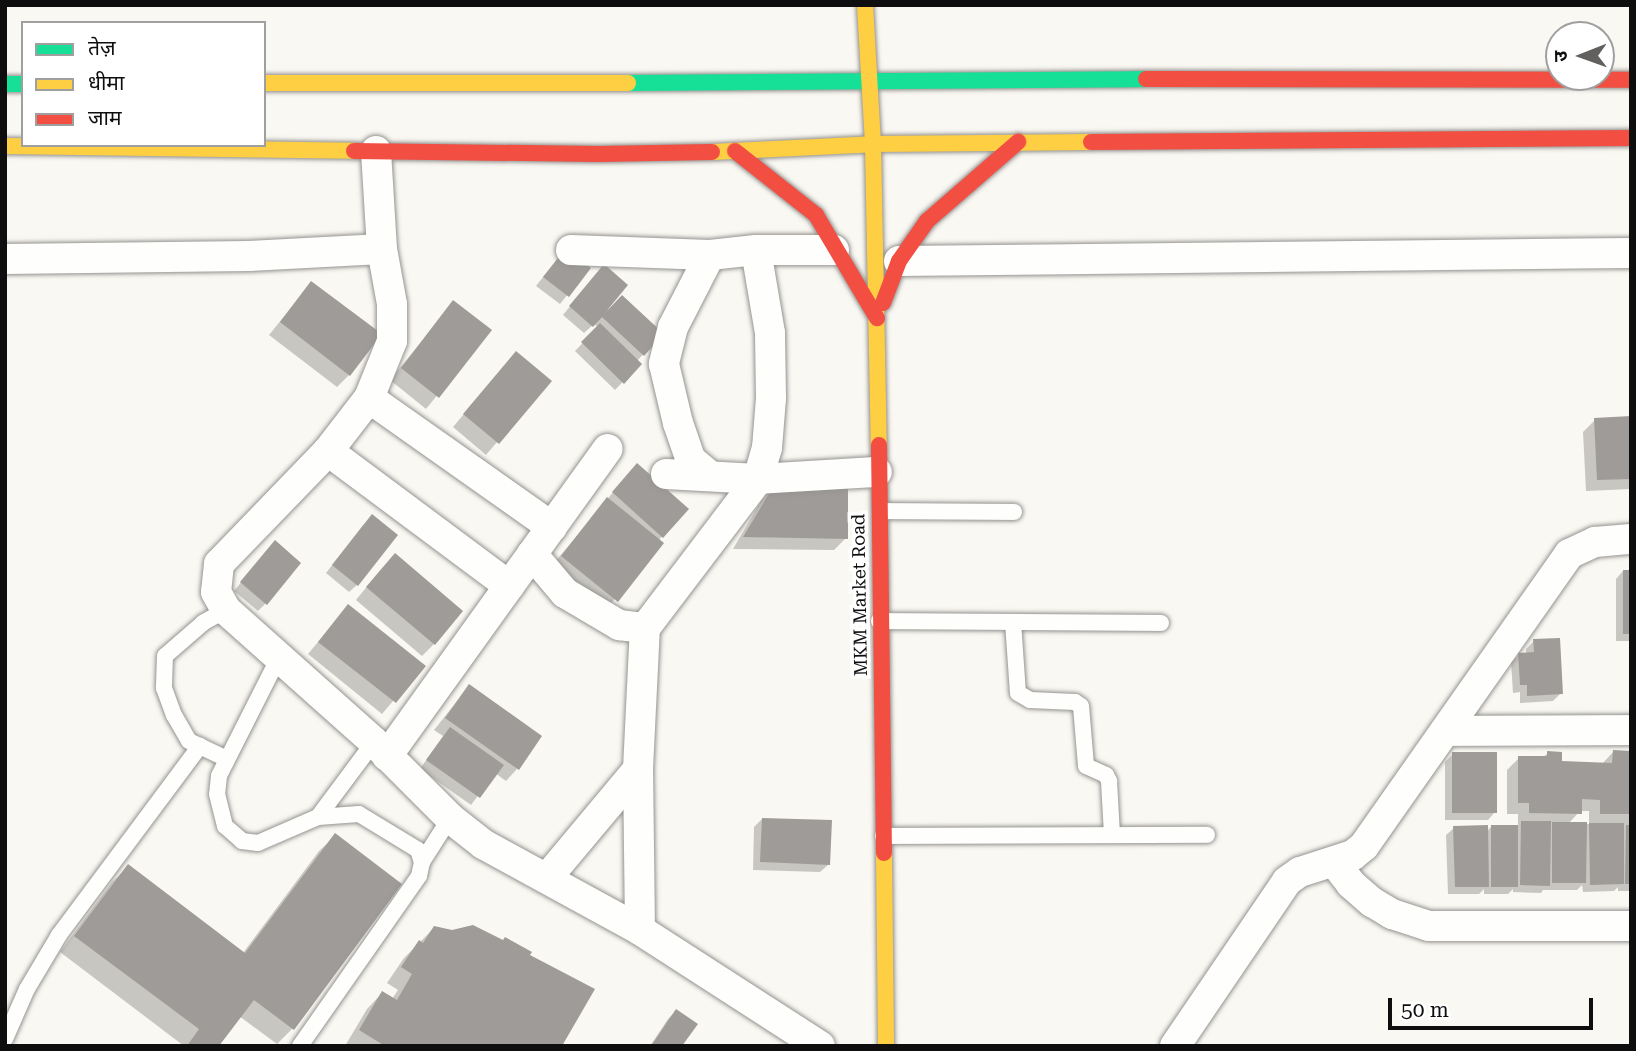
<!DOCTYPE html>
<meta charset="utf-8">
<style>
body{margin:0}
#map{position:relative;width:1636px;height:1051px;overflow:hidden;background:#faf8f2;font-family:"Roboto Serif","Noto Sans Devanagari",serif}
div>[style]{position:absolute}
.shadow>*{inset:0;background:#0003}
.building>*{inset:0;background:#9e9b98}
.roads{filter:drop-shadow(0 0 2px #949391) drop-shadow(0 0 2px #949391)}
.lane>*{height:16px;margin:-8px;padding:0 8px;transform-origin:8px;border-radius:8px;background:#fefefd}
.street>*{height:30px;margin:-15px;padding:0 15px;transform-origin:15px;border-radius:15px;background:#fefefd}
.fast>*{height:16px;margin:-8px;padding:0 8px;transform-origin:8px;border-radius:8px;background:#16e098}
.slow>*{height:16px;margin:-8px;padding:0 8px;transform-origin:8px;border-radius:8px;background:#ffcf43}
.jam>*{height:16px;margin:-8px;padding:0 8px;transform-origin:8px;border-radius:8px;background:#f24e42}
span{translate:-50% -50%;white-space:nowrap;text-align:center;line-height:1.15;-webkit-text-stroke:7px #fff;paint-order:stroke}
.street-label{font-size:18px;color:#0e0e0e}
.frame{position:absolute;inset:0;border:7px solid #0e0e0e;pointer-events:none}
.legend{position:absolute;left:21px;top:21px;width:245px;height:126px;box-sizing:border-box;background:#fff;border:2px solid #9f9f9f;margin:0;padding:9px 12px;list-style:none;font-size:21px;color:#0e0e0e}
.legend li{display:flex;align-items:center;gap:14px;height:35px}
.legend b{width:35px;border:2px solid #9f9f9f}
.north{position:absolute;left:1545px;top:21px;width:70px;height:70px;box-sizing:border-box;background:#fff;border:2px solid #9f9f9f;border-radius:50%;rotate:269deg;font-size:19px;font-weight:700;line-height:28px;text-align:center;color:#0e0e0e}
.north::after{content:'';display:block;margin:auto;width:24px;height:32px;background:#61605e;clip-path:polygon(50% 0,100% 100%,50% 72%,0 100%)}
.scale{position:absolute;left:1388px;top:998px;width:205px;height:32px;box-sizing:border-box;border:4px solid #0e0e0e;border-top:0;padding-left:9px;font-size:21px;line-height:24px;white-space:nowrap;color:#0e0e0e;-webkit-text-stroke:5px #fff;paint-order:stroke}
</style>
<div id="map">
<div class="shadow">
<div style="clip-path:polygon(558px 258px,589px 268px,560px 304px,536px 286px)"></div>
<div style="clip-path:polygon(596px 274px,608px 310px,662px 334px,637px 361px,640px 364px,615px 390px,575px 351px,598px 327px,594px 324px,584px 333px,563px 315px)"></div>
<div style="clip-path:polygon(311px 283px,349px 375px,337px 387px,269px 335px)"></div>
<div style="clip-path:polygon(454px 302px,490px 330px,426px 409px,390px 380px)"></div>
<div style="clip-path:polygon(504px 366px,549px 381px,486px 455px,453px 427px)"></div>
<div style="clip-path:polygon(1631px 418px,1631px 489px,1586px 491px,1583px 432px,1595px 420px)"></div>
<div style="clip-path:polygon(629px 473px,686px 509px,658px 541px,605px 612px,550px 568px)"></div>
<div style="clip-path:polygon(773px 488px,846px 538px,834px 550px,733px 549px,761px 501px)"></div>
<div style="clip-path:polygon(364px 524px,357px 585px,349px 592px,326px 573px)"></div>
<div style="clip-path:polygon(267px 550px,266px 603px,258px 611px,234px 591px)"></div>
<div style="clip-path:polygon(383px 567px,434px 644px,422px 656px,356px 600px)"></div>
<div style="clip-path:polygon(1623px 571px,1631px 571px,1631px 641px,1616px 641px,1616px 579px)"></div>
<div style="clip-path:polygon(348px 606px,423px 666px,382px 714px,308px 654px)"></div>
<div style="clip-path:polygon(1534px 641px,1561px 693px,1553px 701px,1520px 703px,1520px 692px,1513px 693px,1511px 662px,1519px 655px,1526px 654px,1526px 649px)"></div>
<div style="clip-path:polygon(469px 686px,517px 769px,506px 781px,495px 773px,471px 805px,420px 769px,443px 736px,434px 730px)"></div>
<div style="clip-path:polygon(evenodd,1613px 752px,1631px 753px,1631px 891px,1618px 891px,1618px 887px,1614px 891px,1583px 892px,1582px 885px,1577px 890px,1543px 890px,1541px 893px,1513px 892px,1513px 889px,1508px 894px,1484px 894px,1484px 889px,1479px 894px,1448px 894px,1446px 835px,1454px 828px,1486px 832px,1491px 827px,1518px 827px,1518px 814px,1507px 814px,1507px 770px,1519px 758px,1542px 758px,1548px 753px,1560px 763px,1602px 764px,1613px 752px,1580px 811px,1589px 811px,1589px 824px,1569px 823px,1580px 811px)"></div>
<div style="clip-path:polygon(1453px 754px,1495px 812px,1488px 820px,1445px 820px,1445px 762px)"></div>
<div style="clip-path:polygon(762px 819px,828px 865px,820px 872px,753px 870px,754px 827px)"></div>
<div style="clip-path:polygon(335px 836px,400px 884px,292px 1029px,277px 1044px,239px 1016px,217px 1046px,184px 1046px,60px 952px,112px 882px,128px 867px,243px 953px,319px 851px)"></div>
<div style="clip-path:polygon(434px 928px,560px 1046px,345px 1046px,367px 1009px,382px 993px,392px 999px,398px 990px,387px 983px,404px 958px)"></div>
<div style="clip-path:polygon(676px 1011px,680px 1046px,650px 1046px,668px 1019px)"></div>
</div>
<div class="building">
<div style="clip-path:polygon(566px 248px,591px 268px,569px 297px,543px 277px)"></div>
<div style="clip-path:polygon(604px 264px,628px 285px,605px 313px,622px 295px,664px 334px,644px 356px,602px 317px,593px 327px,569px 306px)"></div>
<div style="clip-path:polygon(311px 281px,382px 334px,350px 376px,280px 322px)"></div>
<div style="clip-path:polygon(453px 300px,492px 330px,439px 398px,401px 368px)"></div>
<div style="clip-path:polygon(600px 323px,642px 364px,624px 384px,581px 342px)"></div>
<div style="clip-path:polygon(516px 351px,552px 381px,499px 444px,463px 414px)"></div>
<div style="clip-path:polygon(1631px 416px,1631px 479px,1597px 480px,1594px 418px)"></div>
<div style="clip-path:polygon(637px 463px,689px 509px,663px 538px,612px 492px)"></div>
<div style="clip-path:polygon(848px 486px,848px 539px,743px 537px,773px 487px)"></div>
<div style="clip-path:polygon(607px 497px,664px 543px,618px 602px,561px 556px)"></div>
<div style="clip-path:polygon(372px 514px,398px 535px,358px 586px,332px 565px)"></div>
<div style="clip-path:polygon(275px 540px,301px 563px,267px 605px,240px 582px)"></div>
<div style="clip-path:polygon(395px 553px,463px 611px,435px 645px,366px 587px)"></div>
<div style="clip-path:polygon(1623px 570px,1631px 570px,1631px 634px,1623px 634px)"></div>
<div style="clip-path:polygon(348px 604px,426px 666px,396px 703px,318px 642px)"></div>
<div style="clip-path:polygon(1560px 638px,1563px 694px,1527px 696px,1527px 685px,1520px 685px,1518px 653px,1534px 652px,1533px 639px)"></div>
<div style="clip-path:polygon(469px 684px,542px 736px,519px 770px,445px 718px)"></div>
<div style="clip-path:polygon(450px 727px,504px 765px,480px 798px,426px 760px)"></div>
<div style="clip-path:polygon(1613px 750px,1631px 751px,1631px 814px,1600px 814px,1600px 800px,1582px 799px,1582px 814px,1529px 813px,1529px 803px,1518px 803px,1518px 756px,1547px 756px,1547px 751px,1562px 752px,1562px 761px,1612px 763px)"></div>
<div style="clip-path:polygon(1452px 752px,1497px 752px,1497px 813px,1452px 813px)"></div>
<div style="clip-path:polygon(762px 818px,832px 820px,830px 865px,760px 862px)"></div>
<div style="clip-path:polygon(1521px 821px,1551px 821px,1550px 886px,1520px 885px)"></div>
<div style="clip-path:polygon(1552px 822px,1587px 822px,1586px 883px,1552px 883px)"></div>
<div style="clip-path:polygon(1589px 823px,1624px 823px,1624px 884px,1590px 885px)"></div>
<div style="clip-path:polygon(1488px 825px,1489px 887px,1455px 887px,1453px 826px)"></div>
<div style="clip-path:polygon(1491px 825px,1518px 825px,1518px 887px,1491px 887px)"></div>
<div style="clip-path:polygon(1626px 825px,1631px 825px,1631px 884px,1625px 884px)"></div>
<div style="clip-path:polygon(335px 833px,402px 884px,294px 1030px,254px 1000px,219px 1046px,187px 1046px,199px 1029px,74px 936px,128px 864px,245px 953px)"></div>
<div style="clip-path:polygon(473px 925px,503px 940px,505px 937px,532px 952px,530px 955px,595px 989px,562px 1046px,385px 1046px,359px 1030px,382px 991px,397px 1000px,412px 974px,401px 967px,419px 940px,423px 943px,434px 926px,452px 930px)"></div>
<div style="clip-path:polygon(676px 1009px,698px 1024px,682px 1046px,651px 1046px)"></div>
</div>
<div class="roads">
<div class="lane">
<div style="left:880px;top:511px;width:134px;rotate:0.4deg"></div>
<div style="left:226px;top:610px;width:26px;rotate:151deg"></div>
<div style="left:203px;top:623px;width:50px;rotate:139deg"></div>
<div style="left:165px;top:656px;width:32px;rotate:92deg"></div>
<div style="left:164px;top:688px;width:29px;rotate:70deg"></div>
<div style="left:174px;top:715px;width:30px;rotate:60deg"></div>
<div style="left:189px;top:741px;width:42px;rotate:25.3deg"></div>
<div style="left:879px;top:621px;width:282px;rotate:0.4deg"></div>
<div style="left:1013px;top:622px;width:71px;rotate:86deg"></div>
<div style="left:1018px;top:693px;width:14px;rotate:30deg"></div>
<div style="left:1030px;top:700px;width:45px;rotate:2.5deg"></div>
<div style="left:1075px;top:702px;width:7px;rotate:34deg"></div>
<div style="left:1081px;top:706px;width:60px;rotate:85.2deg"></div>
<div style="left:1086px;top:766px;width:22px;rotate:24deg"></div>
<div style="left:1106px;top:775px;width:7px;rotate:63deg"></div>
<div style="left:1109px;top:781px;width:54px;rotate:86.8deg"></div>
<div style="left:278px;top:659px;width:131px;rotate:116.8deg"></div>
<div style="left:219px;top:776px;width:18px;rotate:96deg"></div>
<div style="left:217px;top:794px;width:33px;rotate:76deg"></div>
<div style="left:225px;top:826px;width:23px;rotate:41deg"></div>
<div style="left:242px;top:841px;width:16px;rotate:7deg"></div>
<div style="left:258px;top:843px;width:65px;rotate:-23.4deg"></div>
<div style="left:318px;top:817px;width:41px;rotate:-4.2deg"></div>
<div style="left:359px;top:814px;width:69px;rotate:31.4deg"></div>
<div style="left:418px;top:850px;width:13px;rotate:72deg"></div>
<div style="left:422px;top:862px;width:14px;rotate:102deg"></div>
<div style="left:419px;top:876px;width:208px;rotate:125deg"></div>
<div style="left:318px;top:817px;width:94px;rotate:-53.3deg"></div>
<div style="left:883px;top:836px;width:324px;rotate:-0.2deg"></div>
<div style="left:422px;top:862px;width:52px;rotate:-57.5deg"></div>
<div style="left:5px;top:1039px;width:55px;rotate:-66.3deg"></div>
<div style="left:27px;top:989px;width:63px;rotate:-59.3deg"></div>
<div style="left:59px;top:935px;width:236px;rotate:-53.3deg"></div>
</div>
<div class="street">
<div style="left:376px;top:151px;width:98px;rotate:86.5deg"></div>
<div style="left:382px;top:249px;width:56px;rotate:79.7deg"></div>
<div style="left:392px;top:304px;width:37px;rotate:90deg"></div>
<div style="left:392px;top:341px;width:61px;rotate:112deg"></div>
<div style="left:369px;top:398px;width:67px;rotate:127.7deg"></div>
<div style="left:328px;top:451px;width:157px;rotate:134deg"></div>
<div style="left:219px;top:564px;width:28px;rotate:96deg"></div>
<div style="left:216px;top:592px;width:21px;rotate:61deg"></div>
<div style="left:226px;top:610px;width:198px;rotate:41.7deg"></div>
<div style="left:374px;top:742px;width:107px;rotate:45deg"></div>
<div style="left:450px;top:818px;width:42px;rotate:38.2deg"></div>
<div style="left:483px;top:844px;width:179px;rotate:28.7deg"></div>
<div style="left:640px;top:930px;width:214px;rotate:32.8deg"></div>
<div style="left:571px;top:250px;width:139px;rotate:2.1deg"></div>
<div style="left:710px;top:255px;width:46px;rotate:-6.2deg"></div>
<div style="left:756px;top:250px;width:78px"></div>
<div style="left:710px;top:255px;width:81px;rotate:117.2deg"></div>
<div style="left:673px;top:327px;width:38px;rotate:104deg"></div>
<div style="left:664px;top:364px;width:61px;rotate:76.7deg"></div>
<div style="left:678px;top:423px;width:39px;rotate:71deg"></div>
<div style="left:691px;top:460px;width:25px;rotate:40deg"></div>
<div style="left:5px;top:259px;width:244px;rotate:-0.7deg"></div>
<div style="left:249px;top:256px;width:133px;rotate:-3deg"></div>
<div style="left:899px;top:261px;width:732px;rotate:-0.63deg"></div>
<div style="left:369px;top:398px;width:224px;rotate:35.2deg"></div>
<div style="left:328px;top:451px;width:226px;rotate:36.7deg"></div>
<div style="left:666px;top:474px;width:92px;rotate:3.1deg"></div>
<div style="left:758px;top:479px;width:32px;rotate:-74deg"></div>
<div style="left:767px;top:448px;width:50px;rotate:-85.4deg"></div>
<div style="left:771px;top:398px;width:65px;rotate:-90.9deg"></div>
<div style="left:770px;top:333px;width:84px;rotate:-99.6deg"></div>
<div style="left:532px;top:554px;width:51px;rotate:49.8deg"></div>
<div style="left:565px;top:593px;width:63px;rotate:30.7deg"></div>
<div style="left:619px;top:625px;width:26px;rotate:7deg"></div>
<div style="left:1445px;top:731px;width:186px;rotate:-0.3deg"></div>
<div style="left:387px;top:756px;width:378px;rotate:-54.3deg"></div>
<div style="left:1334px;top:862px;width:28px;rotate:52deg"></div>
<div style="left:1351px;top:884px;width:28px;rotate:41deg"></div>
<div style="left:1372px;top:902px;width:23px;rotate:31deg"></div>
<div style="left:1392px;top:914px;width:38px;rotate:18deg"></div>
<div style="left:1428px;top:926px;width:203px"></div>
<div style="left:547px;top:878px;width:142px;rotate:-50.1deg"></div>
<div style="left:640px;top:930px;width:161px;rotate:-90.7deg"></div>
<div style="left:638px;top:769px;width:141px;rotate:-87.2deg"></div>
<div style="left:645px;top:628px;width:187px;rotate:-52.8deg"></div>
<div style="left:758px;top:479px;width:119px;rotate:-3.4deg"></div>
<div style="left:1175px;top:1046px;width:199px;rotate:-55.8deg"></div>
<div style="left:1287px;top:881px;width:16px;rotate:-35deg"></div>
<div style="left:1300px;top:872px;width:56px;rotate:-17.8deg"></div>
<div style="left:1353px;top:855px;width:14px;rotate:-39deg"></div>
<div style="left:1364px;top:846px;width:357px;rotate:-54.9deg"></div>
<div style="left:1569px;top:554px;width:29px;rotate:-25deg"></div>
<div style="left:1595px;top:542px;width:36px;rotate:-5deg"></div>
</div>
<div class="fast">
<div style="left:628px;top:83px;width:518px;rotate:-0.44deg"></div>
<div style="left:5px;top:84px;width:18px"></div>
</div>
<div class="slow">
<div style="left:865px;top:5px;width:139px;rotate:86.7deg"></div>
<div style="left:873px;top:144px;width:301px;rotate:88.9deg"></div>
<div style="left:264px;top:83px;width:364px"></div>
<div style="left:5px;top:146px;width:349px;rotate:0.8deg"></div>
<div style="left:712px;top:152px;width:161px;rotate:-2.8deg"></div>
<div style="left:873px;top:144px;width:218px;rotate:-0.5deg"></div>
<div style="left:884px;top:853px;width:193px;rotate:89.4deg"></div>
</div>
<div class="jam">
<div style="left:1146px;top:79px;width:485px;rotate:0.1deg"></div>
<div style="left:1091px;top:142px;width:540px;rotate:-0.42deg"></div>
<div style="left:354px;top:151px;width:244px;rotate:0.7deg"></div>
<div style="left:598px;top:154px;width:114px;rotate:-1deg"></div>
<div style="left:735px;top:151px;width:103px;rotate:38.3deg"></div>
<div style="left:816px;top:215px;width:120px;rotate:59.4deg"></div>
<div style="left:883px;top:303px;width:45px;rotate:-69.1deg"></div>
<div style="left:899px;top:261px;width:49px;rotate:-55deg"></div>
<div style="left:927px;top:221px;width:121px;rotate:-41deg"></div>
<div style="left:879px;top:445px;width:408px;rotate:89.3deg"></div>
</div>
</div>
<div class="street-label">
<span style="left:860px;top:595px;rotate:-91deg">MKM Market Road</span>
</div>
<div class="frame"></div>
<ul class="legend">
<li><b style="height:9px;background:#16e098"></b>तेज़</li>
<li><b style="height:9px;background:#ffcf43"></b>धीमा</li>
<li><b style="height:9px;background:#f24e42"></b>जाम</li>
</ul>
<div class="north">उ</div>
<div class="scale">50 m</div>
</div>
